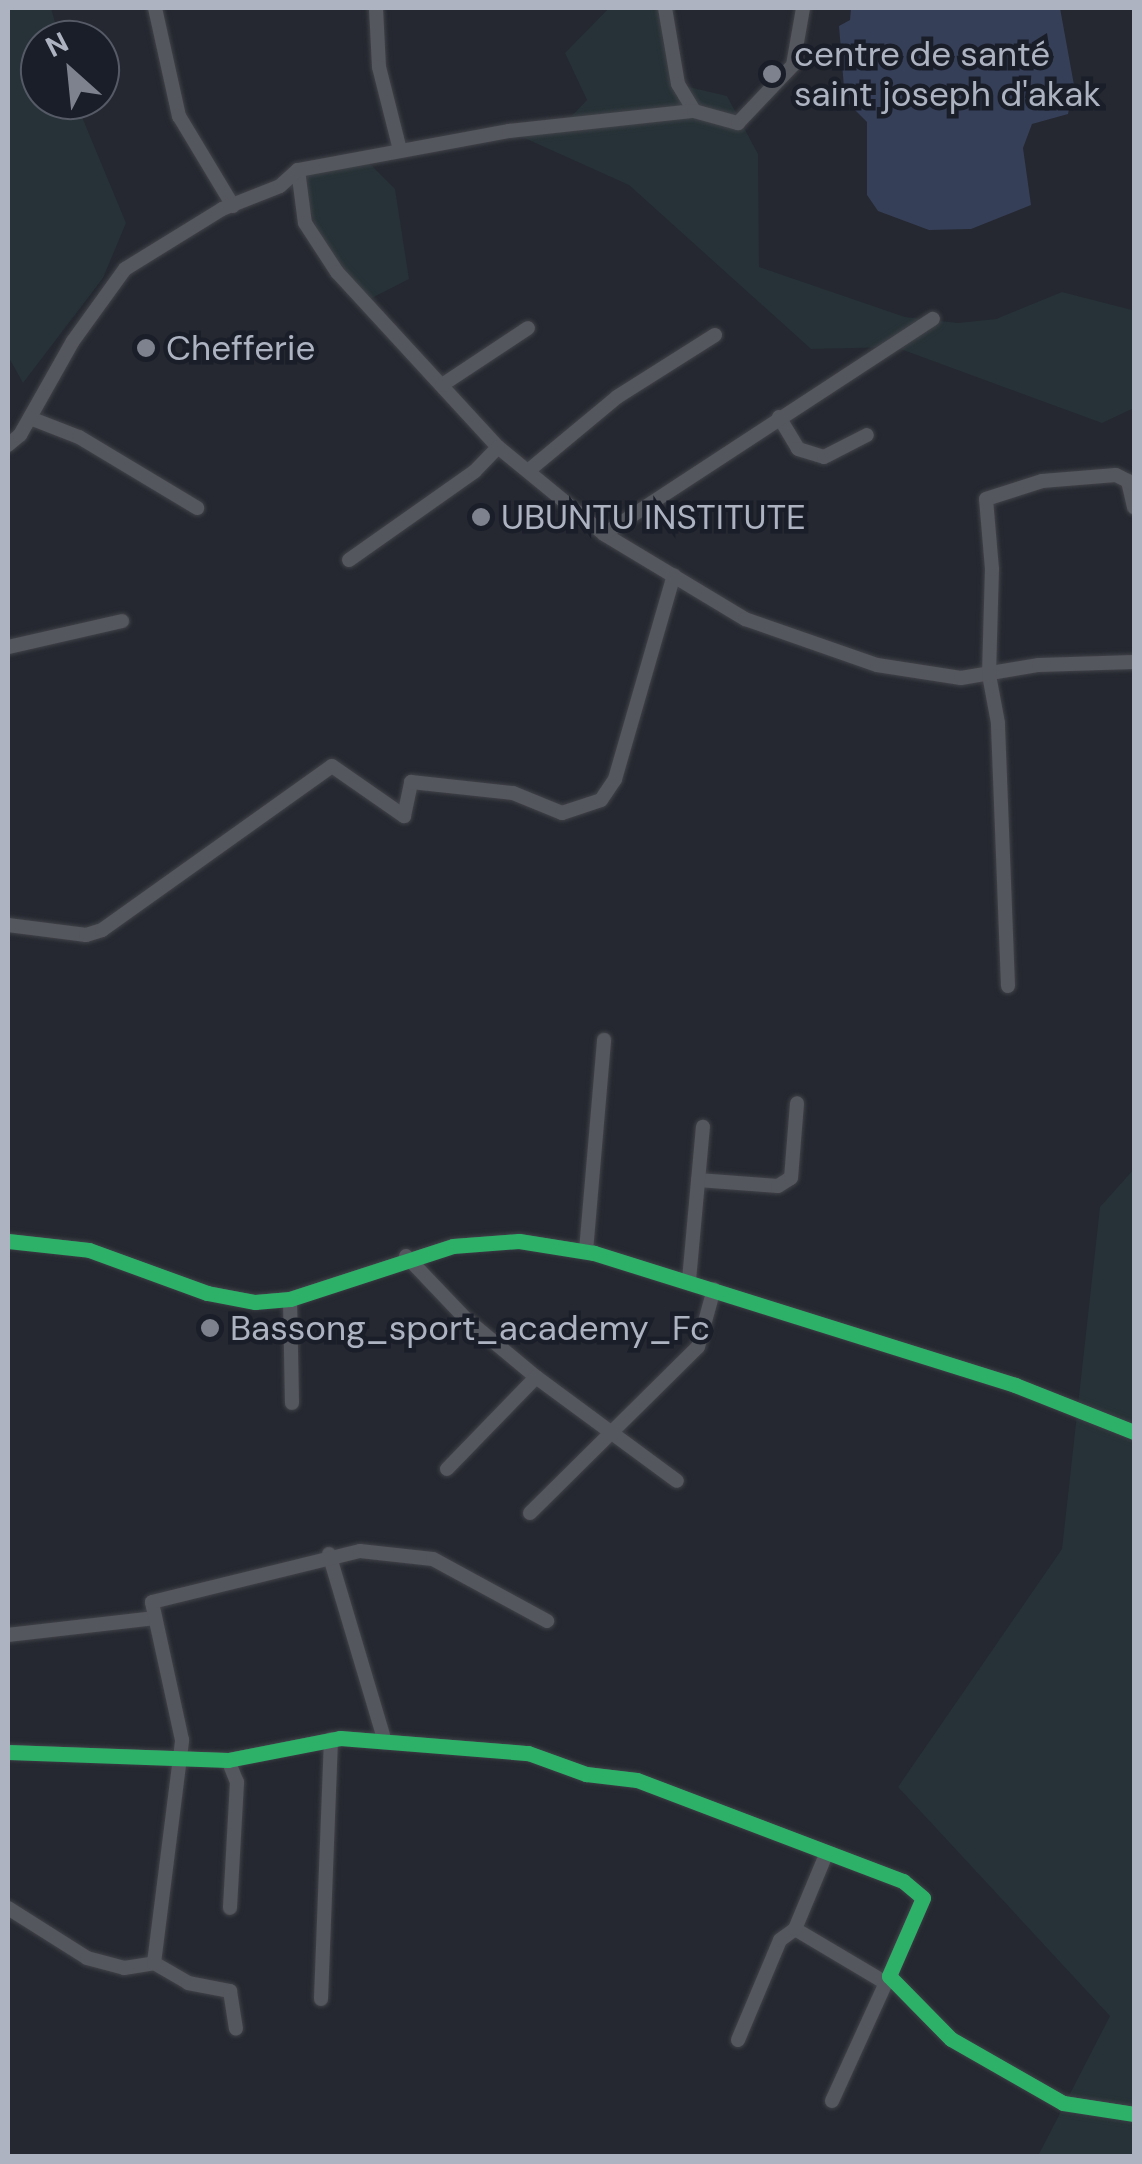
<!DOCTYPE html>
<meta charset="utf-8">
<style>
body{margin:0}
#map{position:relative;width:1142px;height:2164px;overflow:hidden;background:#252830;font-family:"DM Sans",sans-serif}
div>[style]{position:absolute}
.green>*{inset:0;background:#263237}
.water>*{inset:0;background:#363f58}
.roads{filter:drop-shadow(0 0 2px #414349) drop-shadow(0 0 2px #414349)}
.minor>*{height:14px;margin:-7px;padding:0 7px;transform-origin:7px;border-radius:7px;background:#55575e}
.cycleway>*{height:15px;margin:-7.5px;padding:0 7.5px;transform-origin:7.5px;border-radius:7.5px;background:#2db169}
.dots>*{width:28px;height:28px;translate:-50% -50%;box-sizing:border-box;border:5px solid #1a1e29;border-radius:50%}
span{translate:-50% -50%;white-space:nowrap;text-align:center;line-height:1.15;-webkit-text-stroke:9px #1a1e29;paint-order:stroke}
.poi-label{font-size:35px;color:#aeb3c2}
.left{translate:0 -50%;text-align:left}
.frame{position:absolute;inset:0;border:10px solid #aeb3c2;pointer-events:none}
.north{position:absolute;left:20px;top:20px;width:100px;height:100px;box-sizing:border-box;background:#1a1e29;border:2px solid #555a66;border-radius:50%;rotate:333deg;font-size:28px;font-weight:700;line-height:40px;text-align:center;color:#aeb3c2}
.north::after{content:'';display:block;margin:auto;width:35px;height:45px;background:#7e828f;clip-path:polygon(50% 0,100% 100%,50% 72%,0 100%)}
</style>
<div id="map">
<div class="green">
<div style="clip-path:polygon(8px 8px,51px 8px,60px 40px,40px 40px,40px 100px,75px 100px,126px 223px,103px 278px,23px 383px,8px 356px)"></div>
<div style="clip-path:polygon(609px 8px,676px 8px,662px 37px,672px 83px,727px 96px,758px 154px,759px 267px,905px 317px,958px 323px,996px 319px,1062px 292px,1132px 310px,1134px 408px,1102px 423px,895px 347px,811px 349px,629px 185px,509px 131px,563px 125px,587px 100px,565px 53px)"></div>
<div style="clip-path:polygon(363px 157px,395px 189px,409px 279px,366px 301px,323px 251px,298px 170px)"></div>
<div style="clip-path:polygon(1134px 1169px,1134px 2156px,1038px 2156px,1110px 2016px,898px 1787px,1062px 1549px,1100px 1207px)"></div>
</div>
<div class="water">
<div style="clip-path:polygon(851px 8px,1060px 8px,1074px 85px,1068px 114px,1032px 124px,1023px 148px,1031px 205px,971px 229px,929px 230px,878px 211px,867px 195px,867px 122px,845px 100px,839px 26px,850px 20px)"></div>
</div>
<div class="roads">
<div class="minor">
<div style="left:155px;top:8px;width:111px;rotate:77.5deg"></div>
<div style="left:179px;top:116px;width:105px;rotate:59deg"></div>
<div style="left:376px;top:8px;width:59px;rotate:87.1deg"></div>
<div style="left:379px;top:67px;width:86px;rotate:75.8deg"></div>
<div style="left:665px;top:8px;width:77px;rotate:80.3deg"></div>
<div style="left:678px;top:84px;width:31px;rotate:59deg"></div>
<div style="left:298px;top:170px;width:53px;rotate:82.5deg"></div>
<div style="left:305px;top:223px;width:59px;rotate:56.9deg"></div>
<div style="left:337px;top:272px;width:238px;rotate:47.4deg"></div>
<div style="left:498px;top:447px;width:137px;rotate:39.4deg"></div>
<div style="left:604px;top:534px;width:165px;rotate:31.1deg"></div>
<div style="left:745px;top:619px;width:140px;rotate:19.2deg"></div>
<div style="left:877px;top:665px;width:85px;rotate:8.8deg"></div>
<div style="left:961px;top:678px;width:79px;rotate:-9.5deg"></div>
<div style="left:1039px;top:665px;width:95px;rotate:-1.8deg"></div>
<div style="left:442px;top:385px;width:103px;rotate:-33.5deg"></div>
<div style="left:779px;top:417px;width:37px;rotate:59deg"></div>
<div style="left:798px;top:449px;width:27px;rotate:17deg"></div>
<div style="left:824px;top:457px;width:48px;rotate:-27.1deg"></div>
<div style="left:30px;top:418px;width:53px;rotate:21.2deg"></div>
<div style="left:79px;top:437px;width:138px;rotate:31deg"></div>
<div style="left:8px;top:445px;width:16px;rotate:-40deg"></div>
<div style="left:20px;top:435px;width:108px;rotate:-60.6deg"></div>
<div style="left:73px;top:341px;width:89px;rotate:-54.2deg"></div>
<div style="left:125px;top:269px;width:114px;rotate:-31.7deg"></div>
<div style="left:222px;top:209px;width:62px;rotate:-21.6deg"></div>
<div style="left:280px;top:186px;width:24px;rotate:-42deg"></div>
<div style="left:298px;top:170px;width:215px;rotate:-10.5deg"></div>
<div style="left:509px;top:131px;width:186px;rotate:-6.2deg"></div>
<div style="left:694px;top:111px;width:46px;rotate:15.3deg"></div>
<div style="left:738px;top:123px;width:80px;rotate:-46.5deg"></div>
<div style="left:793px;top:65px;width:58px;rotate:-80deg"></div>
<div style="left:528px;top:471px;width:116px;rotate:-39.7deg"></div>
<div style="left:617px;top:397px;width:116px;rotate:-32.3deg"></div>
<div style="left:1128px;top:481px;width:27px;rotate:77deg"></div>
<div style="left:604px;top:534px;width:393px;rotate:-33.2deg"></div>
<div style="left:349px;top:560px;width:154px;rotate:-35.2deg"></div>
<div style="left:475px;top:471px;width:33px;rotate:-46deg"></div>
<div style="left:8px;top:647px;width:117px;rotate:-12.8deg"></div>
<div style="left:8px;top:925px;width:79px;rotate:7.3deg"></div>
<div style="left:86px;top:935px;width:17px;rotate:-17deg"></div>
<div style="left:102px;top:930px;width:282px;rotate:-35.5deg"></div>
<div style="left:332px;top:766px;width:88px;rotate:34.8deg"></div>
<div style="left:404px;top:816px;width:35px;rotate:-78deg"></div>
<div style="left:411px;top:782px;width:103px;rotate:6.2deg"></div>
<div style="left:513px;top:793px;width:53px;rotate:22.2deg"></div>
<div style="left:562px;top:813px;width:41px;rotate:-18.4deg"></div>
<div style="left:601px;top:800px;width:25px;rotate:-56deg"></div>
<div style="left:615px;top:779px;width:212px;rotate:-73.9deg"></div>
<div style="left:1008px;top:986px;width:263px;rotate:-92.2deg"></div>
<div style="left:998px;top:723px;width:49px;rotate:-100.6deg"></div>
<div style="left:989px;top:675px;width:106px;rotate:-88.4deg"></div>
<div style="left:992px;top:569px;width:70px;rotate:-94.9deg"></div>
<div style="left:986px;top:499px;width:59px;rotate:-17.8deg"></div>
<div style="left:1042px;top:481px;width:74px;rotate:-4.6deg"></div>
<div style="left:1116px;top:475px;width:20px;rotate:27deg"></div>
<div style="left:698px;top:1180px;width:80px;rotate:4.3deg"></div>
<div style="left:778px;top:1186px;width:15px;rotate:-32deg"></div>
<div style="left:791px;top:1178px;width:75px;rotate:-85.4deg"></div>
<div style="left:8px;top:1241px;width:81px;rotate:6.3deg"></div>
<div style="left:89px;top:1250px;width:126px;rotate:20deg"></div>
<div style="left:207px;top:1293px;width:49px;rotate:10.6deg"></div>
<div style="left:255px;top:1302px;width:35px;rotate:-5deg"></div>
<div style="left:290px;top:1299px;width:171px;rotate:-18deg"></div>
<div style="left:453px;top:1246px;width:66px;rotate:-4.3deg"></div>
<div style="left:519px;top:1241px;width:76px;rotate:9.1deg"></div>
<div style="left:594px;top:1253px;width:441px;rotate:17.4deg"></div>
<div style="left:1015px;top:1385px;width:128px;rotate:21.6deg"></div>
<div style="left:586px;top:1251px;width:212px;rotate:-85.1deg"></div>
<div style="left:406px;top:1256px;width:84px;rotate:46.4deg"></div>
<div style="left:464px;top:1317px;width:94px;rotate:39.8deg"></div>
<div style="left:536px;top:1377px;width:175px;rotate:36.4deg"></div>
<div style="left:689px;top:1280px;width:154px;rotate:-84.8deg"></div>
<div style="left:290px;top:1299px;width:104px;rotate:88.9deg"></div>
<div style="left:447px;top:1469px;width:128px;rotate:-45.9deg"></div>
<div style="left:530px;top:1513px;width:236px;rotate:-44.7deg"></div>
<div style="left:698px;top:1347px;width:60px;rotate:-74.6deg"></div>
<div style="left:329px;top:1554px;width:196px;rotate:73.4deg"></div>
<div style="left:8px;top:1635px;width:148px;rotate:-6.6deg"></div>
<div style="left:8px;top:1752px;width:220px;rotate:2.1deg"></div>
<div style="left:228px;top:1760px;width:114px;rotate:-11.1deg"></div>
<div style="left:340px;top:1738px;width:189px;rotate:4.6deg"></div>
<div style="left:528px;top:1753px;width:62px;rotate:19.9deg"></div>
<div style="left:586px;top:1774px;width:51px;rotate:6.7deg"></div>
<div style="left:637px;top:1780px;width:285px;rotate:20.8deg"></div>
<div style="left:903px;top:1881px;width:26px;rotate:40deg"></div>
<div style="left:923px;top:1898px;width:85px;rotate:113.6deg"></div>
<div style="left:889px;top:1976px;width:88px;rotate:45.5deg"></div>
<div style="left:951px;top:2039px;width:129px;rotate:29.7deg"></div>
<div style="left:1063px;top:2103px;width:72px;rotate:8.8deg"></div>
<div style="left:228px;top:1760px;width:24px;rotate:68deg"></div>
<div style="left:237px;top:1782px;width:126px;rotate:93.2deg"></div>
<div style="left:8px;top:1908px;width:93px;rotate:32.3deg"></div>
<div style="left:87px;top:1958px;width:38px;rotate:15deg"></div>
<div style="left:124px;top:1968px;width:30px;rotate:-9deg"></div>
<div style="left:154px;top:1963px;width:39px;rotate:30deg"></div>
<div style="left:188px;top:1983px;width:43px;rotate:10.8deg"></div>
<div style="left:230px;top:1991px;width:38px;rotate:81deg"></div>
<div style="left:795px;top:1929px;width:106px;rotate:30.7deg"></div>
<div style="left:154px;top:1963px;width:225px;rotate:-82.8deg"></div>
<div style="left:182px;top:1740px;width:141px;rotate:-102.3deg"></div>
<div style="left:152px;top:1602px;width:214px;rotate:-13.8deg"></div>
<div style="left:360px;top:1551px;width:73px;rotate:6.3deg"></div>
<div style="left:433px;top:1559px;width:130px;rotate:28.5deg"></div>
<div style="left:321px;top:1999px;width:260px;rotate:-87.8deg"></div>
<div style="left:738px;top:2040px;width:108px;rotate:-67.2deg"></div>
<div style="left:780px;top:1940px;width:19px;rotate:-36deg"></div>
<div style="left:795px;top:1929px;width:83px;rotate:-67.4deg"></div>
<div style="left:832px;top:2101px;width:137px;rotate:-65.5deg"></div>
</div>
</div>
<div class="cycleway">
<div style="left:8px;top:1241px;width:81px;rotate:6.3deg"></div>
<div style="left:89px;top:1250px;width:126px;rotate:20deg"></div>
<div style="left:207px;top:1293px;width:49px;rotate:10.6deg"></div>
<div style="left:255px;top:1302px;width:35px;rotate:-5deg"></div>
<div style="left:290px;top:1299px;width:171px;rotate:-18deg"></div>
<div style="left:453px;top:1246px;width:66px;rotate:-4.3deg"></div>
<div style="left:519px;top:1241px;width:76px;rotate:9.1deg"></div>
<div style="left:594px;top:1253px;width:441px;rotate:17.4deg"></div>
<div style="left:1015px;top:1385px;width:128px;rotate:21.6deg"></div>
<div style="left:8px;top:1752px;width:220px;rotate:2.1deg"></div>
<div style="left:228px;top:1760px;width:114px;rotate:-11.1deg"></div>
<div style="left:340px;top:1738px;width:189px;rotate:4.6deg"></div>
<div style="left:528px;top:1753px;width:62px;rotate:19.9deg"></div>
<div style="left:586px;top:1774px;width:51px;rotate:6.7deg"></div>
<div style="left:637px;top:1780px;width:285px;rotate:20.8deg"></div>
<div style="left:903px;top:1881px;width:26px;rotate:40deg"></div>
<div style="left:923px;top:1898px;width:85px;rotate:113.6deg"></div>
<div style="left:889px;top:1976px;width:88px;rotate:45.5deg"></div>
<div style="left:951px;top:2039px;width:129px;rotate:29.7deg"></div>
<div style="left:1063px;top:2103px;width:72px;rotate:8.8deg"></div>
</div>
<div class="dots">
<div style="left:772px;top:74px;background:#7e828f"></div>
<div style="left:146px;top:348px;background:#7e828f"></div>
<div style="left:481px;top:517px;background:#7e828f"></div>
<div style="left:210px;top:1328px;background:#7e828f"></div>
</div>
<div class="poi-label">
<span class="left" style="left:794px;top:74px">centre de santé<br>saint joseph d'akak</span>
<span class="left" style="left:166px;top:348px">Chefferie</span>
<span class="left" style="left:501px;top:517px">UBUNTU INSTITUTE</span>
<span class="left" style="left:230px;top:1328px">Bassong_sport_academy_Fc</span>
</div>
<div class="frame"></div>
<div class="north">N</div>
</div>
